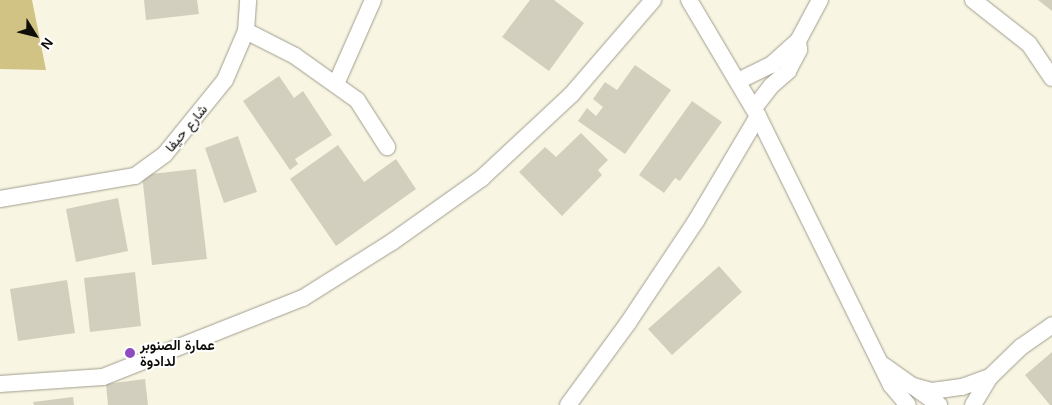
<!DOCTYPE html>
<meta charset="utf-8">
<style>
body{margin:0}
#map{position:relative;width:1052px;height:405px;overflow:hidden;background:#f8f5e3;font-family:Helvetica,Vazirmatn,sans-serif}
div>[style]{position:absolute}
.green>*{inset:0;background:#d1c383}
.building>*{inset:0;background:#d3cfbe}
.roads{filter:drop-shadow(0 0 1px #a19d8d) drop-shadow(0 0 1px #a19d8d)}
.minor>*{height:16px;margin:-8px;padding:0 8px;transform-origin:8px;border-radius:8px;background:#fff}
.dots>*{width:14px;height:14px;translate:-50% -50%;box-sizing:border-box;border:2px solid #fff;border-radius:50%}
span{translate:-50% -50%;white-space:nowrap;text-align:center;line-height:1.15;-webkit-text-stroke:4px #fff;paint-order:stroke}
.street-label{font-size:14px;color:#0e0d08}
.poi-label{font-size:14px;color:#0e0d08;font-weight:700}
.left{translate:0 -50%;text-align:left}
.north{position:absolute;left:10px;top:10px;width:50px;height:50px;-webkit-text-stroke:4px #fff;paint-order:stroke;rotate:126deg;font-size:14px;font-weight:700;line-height:20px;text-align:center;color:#0e0d08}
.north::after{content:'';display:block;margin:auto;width:18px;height:22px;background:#0e0d08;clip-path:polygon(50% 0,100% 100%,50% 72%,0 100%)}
</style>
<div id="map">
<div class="green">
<div style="clip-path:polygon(0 0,32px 0,46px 70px,0 69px)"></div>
</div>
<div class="building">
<div style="clip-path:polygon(144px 0,197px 0,199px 14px,146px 20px)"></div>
<div style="clip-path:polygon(530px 0,554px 0,584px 23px,549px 71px,502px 37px)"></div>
<div style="clip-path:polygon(1038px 0,1052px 0,1052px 11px)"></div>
<div style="clip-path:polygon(635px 65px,671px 90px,625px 154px,578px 121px,587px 108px,596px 116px,603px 107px,593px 99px,605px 82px,617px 90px)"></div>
<div style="clip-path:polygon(279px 76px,294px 98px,303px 91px,332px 135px,295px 159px,298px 164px,290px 170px,243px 101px)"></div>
<div style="clip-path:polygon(692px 101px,722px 122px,680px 181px,675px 178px,664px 193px,639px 175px)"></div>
<div style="clip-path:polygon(581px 133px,608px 160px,598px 170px,602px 175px,562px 216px,519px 172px,545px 147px,556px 157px)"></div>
<div style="clip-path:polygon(238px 136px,257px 192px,224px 203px,205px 148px)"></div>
<div style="clip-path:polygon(338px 145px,364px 182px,396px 159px,416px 189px,336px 246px,290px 179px)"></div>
<div style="clip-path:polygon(196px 169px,207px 259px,152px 265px,142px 175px)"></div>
<div style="clip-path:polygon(118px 198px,128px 251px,76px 262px,66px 209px)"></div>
<div style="clip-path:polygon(719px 266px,742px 292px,672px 355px,648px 329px)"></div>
<div style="clip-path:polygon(135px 272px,141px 326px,90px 332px,84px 278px)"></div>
<div style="clip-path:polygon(67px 280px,75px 333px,18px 341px,10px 289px)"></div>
<div style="clip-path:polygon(1052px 352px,1052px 405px,1050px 405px,1025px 375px)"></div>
<div style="clip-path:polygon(145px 379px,148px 405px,108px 405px,106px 384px)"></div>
<div style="clip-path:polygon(73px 397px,74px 405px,34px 405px,33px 402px)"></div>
</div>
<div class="roads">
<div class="minor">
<div style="left:689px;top:0;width:135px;rotate:59.3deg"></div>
<div style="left:758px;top:116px;width:300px;rotate:63.7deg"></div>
<div style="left:891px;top:385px;width:26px;rotate:50deg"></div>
<div style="left:973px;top:0;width:71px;rotate:38.2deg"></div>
<div style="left:1029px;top:44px;width:41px;rotate:55.9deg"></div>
<div style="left:246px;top:31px;width:55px;rotate:27deg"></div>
<div style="left:295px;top:56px;width:76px;rotate:35.4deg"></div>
<div style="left:357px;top:100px;width:56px;rotate:57.4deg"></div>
<div style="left:738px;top:81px;width:37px;rotate:-26deg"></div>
<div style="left:771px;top:65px;width:36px;rotate:-42deg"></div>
<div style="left:798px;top:41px;width:47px;rotate:-61.8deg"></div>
<div style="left:336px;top:84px;width:92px;rotate:-66.2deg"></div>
<div style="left:754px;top:108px;width:28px;rotate:-52deg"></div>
<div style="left:771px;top:86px;width:23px;rotate:-41deg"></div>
<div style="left:788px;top:71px;width:24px;rotate:-62deg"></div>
<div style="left:799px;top:50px;width:9px;rotate:-96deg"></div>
<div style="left:0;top:199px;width:137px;rotate:-9.7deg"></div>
<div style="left:135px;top:176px;width:37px;rotate:-36deg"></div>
<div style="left:165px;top:154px;width:95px;rotate:-51deg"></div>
<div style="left:225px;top:80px;width:53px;rotate:-66.8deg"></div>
<div style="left:246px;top:31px;width:31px;rotate:-86deg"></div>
<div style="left:883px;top:365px;width:69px;rotate:35.5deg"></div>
<div style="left:0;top:384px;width:103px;rotate:-3.9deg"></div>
<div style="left:103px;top:377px;width:215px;rotate:-21.6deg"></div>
<div style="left:303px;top:298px;width:105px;rotate:-32.2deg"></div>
<div style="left:392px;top:242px;width:110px;rotate:-35.4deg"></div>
<div style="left:482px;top:178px;width:123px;rotate:-43deg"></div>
<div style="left:572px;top:94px;width:124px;rotate:-49.2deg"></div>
<div style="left:913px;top:386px;width:20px;rotate:15deg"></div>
<div style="left:932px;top:391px;width:30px;rotate:-8deg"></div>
<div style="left:962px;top:387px;width:30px;rotate:-20deg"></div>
<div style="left:568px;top:405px;width:102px;rotate:-53.8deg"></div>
<div style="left:628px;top:323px;width:123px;rotate:-56.3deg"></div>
<div style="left:696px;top:221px;width:122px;rotate:-59.4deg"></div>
<div style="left:973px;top:405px;width:33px;rotate:-59deg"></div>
<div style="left:990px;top:377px;width:43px;rotate:-44.1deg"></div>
<div style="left:1021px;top:347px;width:38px;rotate:-35deg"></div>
</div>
</div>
<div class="dots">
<div style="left:130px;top:353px;background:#8f4bbf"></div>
</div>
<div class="street-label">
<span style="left:186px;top:128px;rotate:-50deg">شارع حيفا</span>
</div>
<div class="poi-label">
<span class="left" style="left:140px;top:353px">عمارة الصنوبر<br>لدادوة</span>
</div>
<div class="north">N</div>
</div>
